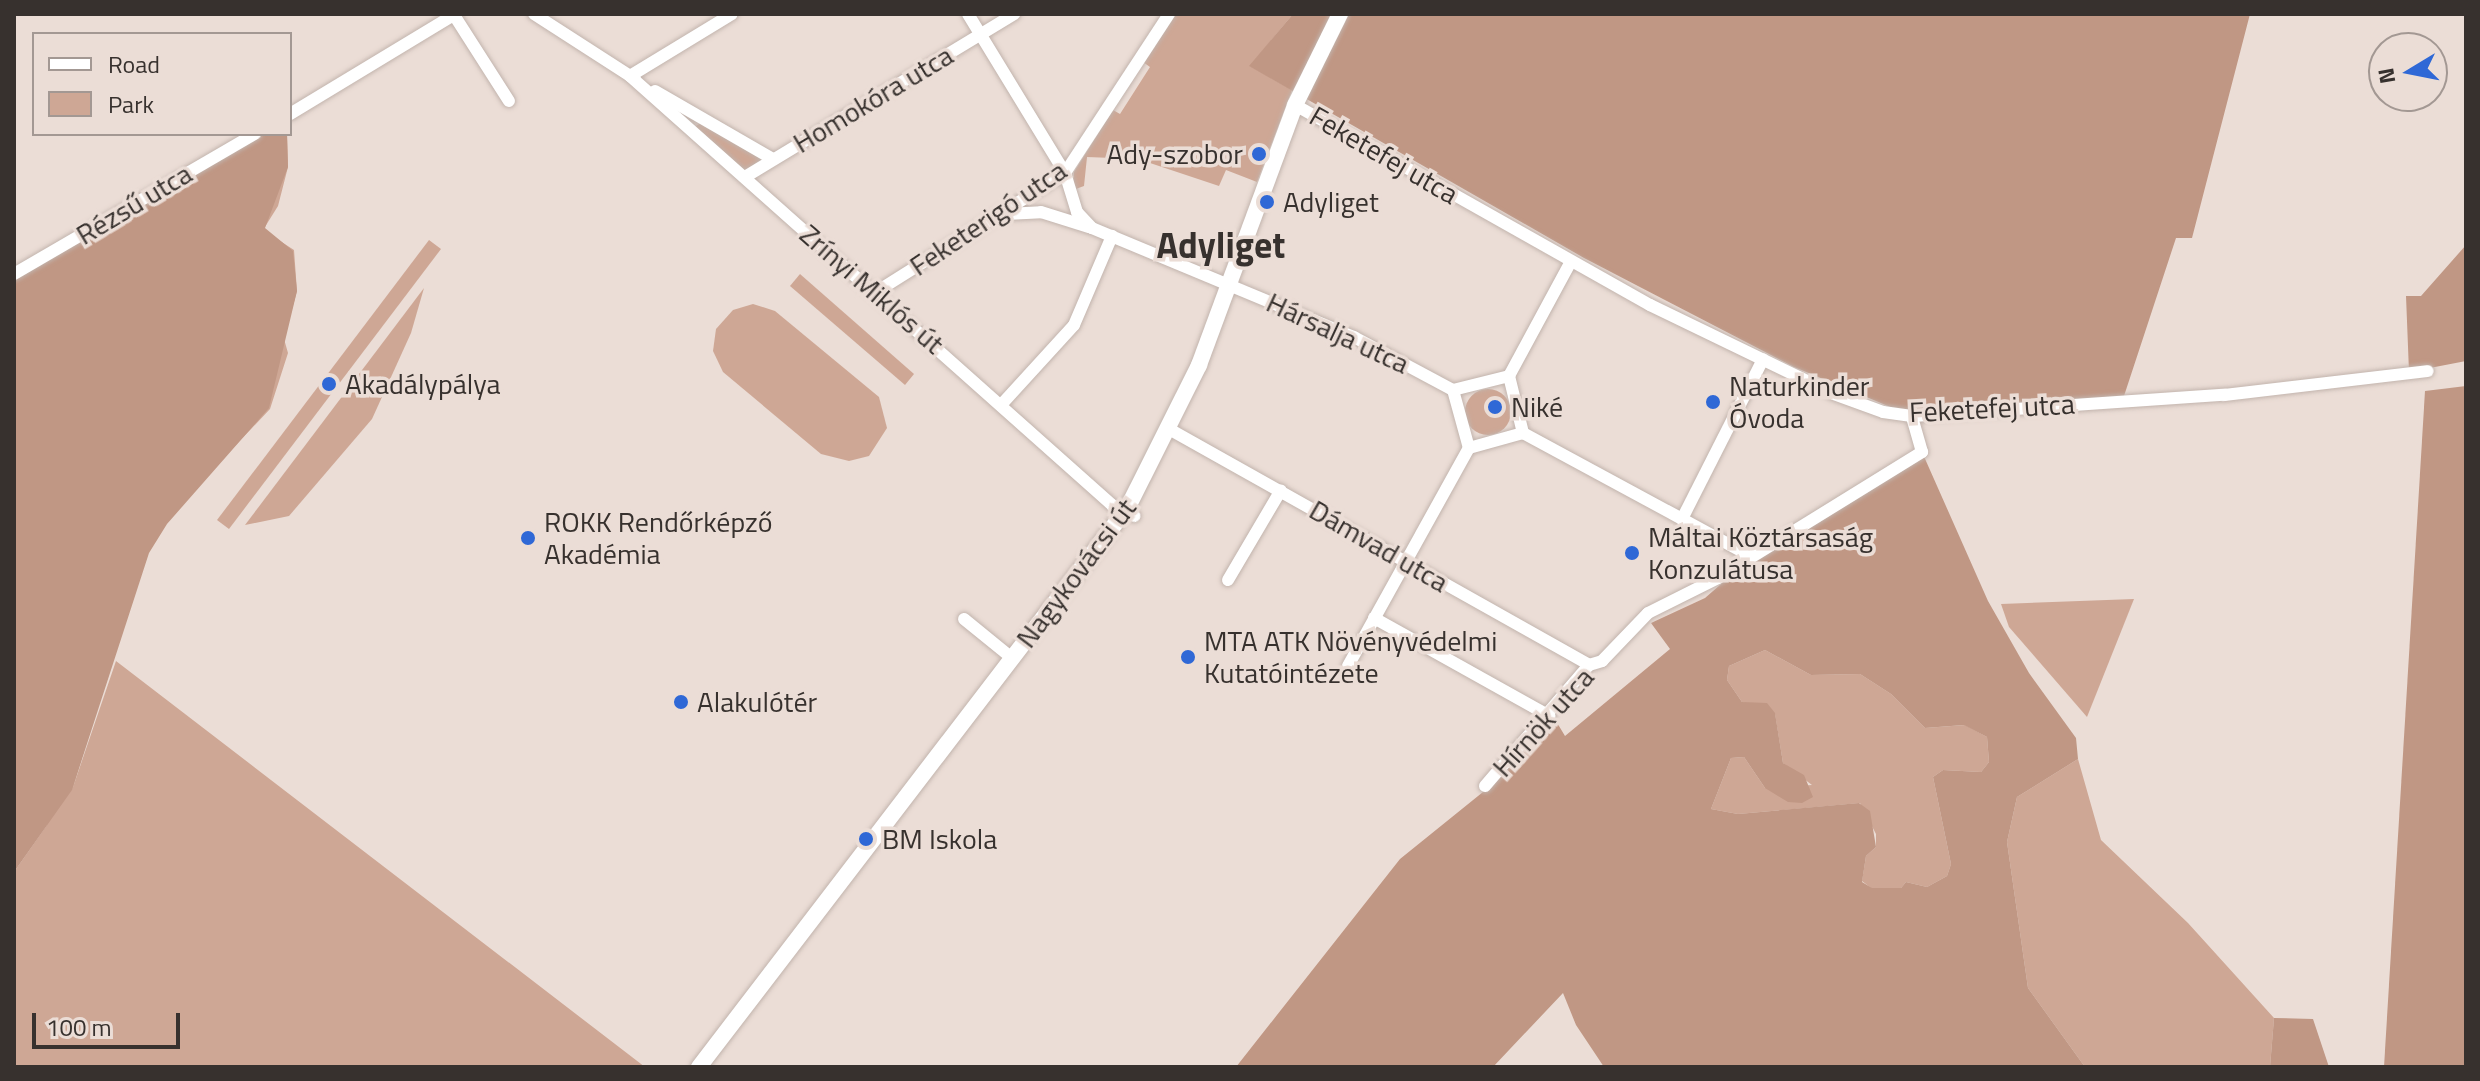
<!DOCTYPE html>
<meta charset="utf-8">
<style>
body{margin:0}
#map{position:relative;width:2480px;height:1081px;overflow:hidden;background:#ebddd6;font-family:"Titillium Web",sans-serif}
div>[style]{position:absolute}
.green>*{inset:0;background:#cea795}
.round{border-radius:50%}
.forest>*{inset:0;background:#c09784}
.roads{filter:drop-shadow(0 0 2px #c2b4ad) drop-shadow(0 0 2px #c2b4ad)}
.street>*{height:12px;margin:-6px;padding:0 6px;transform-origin:6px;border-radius:6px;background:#fff}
.secondary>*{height:16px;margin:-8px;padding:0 8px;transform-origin:8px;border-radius:8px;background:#fff}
.dots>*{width:22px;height:22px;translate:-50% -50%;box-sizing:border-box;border:4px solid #ebddd6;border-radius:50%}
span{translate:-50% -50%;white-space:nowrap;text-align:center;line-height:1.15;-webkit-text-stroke:7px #ebddd6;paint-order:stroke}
.street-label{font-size:28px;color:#37312e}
.poi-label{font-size:28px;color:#37312e}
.right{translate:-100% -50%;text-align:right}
.left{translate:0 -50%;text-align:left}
.district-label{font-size:36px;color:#37312e;font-weight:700}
.frame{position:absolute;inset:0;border:16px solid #37312e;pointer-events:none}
.legend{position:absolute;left:32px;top:32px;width:260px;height:104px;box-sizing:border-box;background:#ebddd6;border:2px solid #a39893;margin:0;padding:10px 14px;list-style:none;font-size:24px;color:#37312e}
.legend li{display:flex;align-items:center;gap:16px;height:40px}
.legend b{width:40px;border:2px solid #a39893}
.north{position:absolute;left:2368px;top:32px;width:80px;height:80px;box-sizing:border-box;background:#ebddd6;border:2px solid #a39893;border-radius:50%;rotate:260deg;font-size:22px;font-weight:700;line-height:32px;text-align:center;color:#37312e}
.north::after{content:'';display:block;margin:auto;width:28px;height:36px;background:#2f68d6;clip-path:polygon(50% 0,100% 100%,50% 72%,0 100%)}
.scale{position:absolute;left:32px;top:1013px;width:148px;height:36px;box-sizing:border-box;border:4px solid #37312e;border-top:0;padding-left:10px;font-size:24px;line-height:28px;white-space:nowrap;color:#37312e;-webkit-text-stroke:6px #ebddd6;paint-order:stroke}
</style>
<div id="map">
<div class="green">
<div style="clip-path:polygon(1174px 14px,1293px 14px,1250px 66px,1292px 90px,1257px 182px,1226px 170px,1219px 186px,1138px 159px,1087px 157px,1084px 186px,1073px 190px,1074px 172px,1113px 110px,1120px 114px,1150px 67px,1143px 62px)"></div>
<div style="clip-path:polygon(702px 122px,762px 159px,743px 172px,693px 128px)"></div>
<div style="clip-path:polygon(287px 134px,288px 167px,278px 206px,263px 230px,294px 250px,297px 291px,284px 339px,288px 353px,270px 409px,161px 524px,143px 557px,72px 790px,116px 661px,645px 1067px,14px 1067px,14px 872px,47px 825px,14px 288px)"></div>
<div style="clip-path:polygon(429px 240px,441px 249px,229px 529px,217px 520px)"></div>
<div style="clip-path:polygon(800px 274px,914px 374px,905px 385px,790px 286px)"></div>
<div style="clip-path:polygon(424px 288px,411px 333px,372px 419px,289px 516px,245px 525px)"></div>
<div style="clip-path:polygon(753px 304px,775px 311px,879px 397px,887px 428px,869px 456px,849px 461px,821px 454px,723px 372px,713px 351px,716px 329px,733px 310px)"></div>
<div class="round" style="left:1465px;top:389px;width:46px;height:46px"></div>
<div style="clip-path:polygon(2134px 599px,2087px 717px,2009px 627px,2001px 604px)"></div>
<div style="clip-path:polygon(1765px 650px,1811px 675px,1860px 674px,1891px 694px,1925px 728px,1965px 725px,1987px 737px,1989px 762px,1981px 772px,1943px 770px,1933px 777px,1951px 864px,1947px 876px,1927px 887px,1906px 882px,1901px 888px,1871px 888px,1862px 881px,1866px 856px,1876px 847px,1876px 834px,1860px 803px,1738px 814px,1711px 809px,1731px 758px,1744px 757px,1765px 788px,1812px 785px,1783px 763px,1775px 714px,1742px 702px,1727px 680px,1729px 666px)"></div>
<div style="clip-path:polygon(2078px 759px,2101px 840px,2188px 923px,2274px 1018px,2270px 1067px,2085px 1067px,2028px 988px,2007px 842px,2017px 797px)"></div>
</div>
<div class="forest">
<div style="clip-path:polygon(1293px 14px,2250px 14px,2192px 238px,2176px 238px,2123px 399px,1912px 416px,1794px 367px,1584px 258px,1249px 66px)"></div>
<div style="clip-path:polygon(255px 134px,287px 134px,288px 167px,265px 228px,293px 251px,297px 291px,269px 408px,167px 524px,149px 553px,72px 790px,14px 872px,14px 274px)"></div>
<div style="clip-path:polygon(2466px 245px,2466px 361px,2409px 372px,2406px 296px,2421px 296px)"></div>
<div style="clip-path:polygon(2466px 386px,2466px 1067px,2384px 1067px,2425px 391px)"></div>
<div style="clip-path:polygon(evenodd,1922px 452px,1988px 601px,2029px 673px,2076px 738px,2078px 759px,2017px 797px,2007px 842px,2028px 988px,2085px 1067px,1604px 1067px,1576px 1025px,1563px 993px,1493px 1067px,1236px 1067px,1400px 859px,1483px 792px,1556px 721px,1565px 736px,1670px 649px,1651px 623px,1705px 598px,1752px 557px,1922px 452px,1765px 650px,1811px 675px,1860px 674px,1891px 694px,1925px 728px,1964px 725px,1987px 737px,1989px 762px,1981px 772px,1943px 770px,1933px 777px,1951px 864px,1947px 876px,1927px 887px,1906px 882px,1901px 888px,1872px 888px,1862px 882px,1866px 856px,1876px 847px,1870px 811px,1859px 803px,1738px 814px,1711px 809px,1731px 758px,1744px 757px,1765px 788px,1788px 802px,1802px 803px,1813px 797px,1804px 775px,1783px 763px,1775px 713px,1767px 703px,1742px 702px,1727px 680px,1729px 666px,1765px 650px)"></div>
<div style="clip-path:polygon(2274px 1018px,2313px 1019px,2329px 1067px,2270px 1067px)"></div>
</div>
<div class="roads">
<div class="street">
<div style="left:534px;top:14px;width:120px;rotate:32.8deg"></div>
<div style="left:968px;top:14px;width:186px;rotate:58.6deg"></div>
<div style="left:1065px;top:173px;width:41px;rotate:72.9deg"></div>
<div style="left:1077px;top:212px;width:22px;rotate:47deg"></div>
<div style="left:1092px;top:228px;width:284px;rotate:22.6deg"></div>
<div style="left:1354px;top:337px;width:112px;rotate:28.2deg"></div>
<div style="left:454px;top:15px;width:102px;rotate:57.4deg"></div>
<div style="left:630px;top:76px;width:645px;rotate:41.67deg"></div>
<div style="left:1112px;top:505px;width:25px;rotate:26deg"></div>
<div style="left:630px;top:76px;width:119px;rotate:-31.3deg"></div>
<div style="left:655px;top:91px;width:136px;rotate:30deg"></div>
<div style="left:1295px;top:105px;width:407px;rotate:29.4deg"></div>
<div style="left:1650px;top:305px;width:204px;rotate:25.8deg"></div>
<div style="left:1834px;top:394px;width:52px;rotate:20.2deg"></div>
<div style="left:1883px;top:412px;width:29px;rotate:8deg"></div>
<div style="left:1912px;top:416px;width:313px;rotate:-3.9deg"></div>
<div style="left:2224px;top:395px;width:205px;rotate:-6.7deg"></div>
<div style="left:290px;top:114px;width:193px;rotate:-31.2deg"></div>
<div style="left:745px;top:177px;width:315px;rotate:-31.2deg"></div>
<div style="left:1006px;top:214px;width:35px;rotate:-3deg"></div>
<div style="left:1041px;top:212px;width:50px;rotate:17.4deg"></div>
<div style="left:14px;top:274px;width:279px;rotate:-30.2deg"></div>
<div style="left:876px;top:292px;width:223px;rotate:-32.2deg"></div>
<div style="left:1065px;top:173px;width:190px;rotate:-56.8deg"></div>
<div style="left:1509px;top:376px;width:128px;rotate:-61.6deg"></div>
<div style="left:1453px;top:390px;width:58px;rotate:-14deg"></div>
<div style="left:1509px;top:376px;width:59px;rotate:76.2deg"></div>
<div style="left:1453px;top:390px;width:60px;rotate:74.6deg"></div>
<div style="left:1001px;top:405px;width:108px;rotate:-47.6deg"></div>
<div style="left:1074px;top:325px;width:97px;rotate:-66.9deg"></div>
<div style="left:1169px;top:429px;width:482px;rotate:29.3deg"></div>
<div style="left:1523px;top:433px;width:260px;rotate:28.4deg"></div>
<div style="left:1469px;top:448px;width:56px;rotate:-15.5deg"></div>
<div style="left:1682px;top:519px;width:179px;rotate:-63.1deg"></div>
<div style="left:1228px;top:580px;width:104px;rotate:-59.5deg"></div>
<div style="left:1374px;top:618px;width:201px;rotate:29.2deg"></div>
<div style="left:964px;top:619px;width:62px;rotate:39.1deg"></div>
<div style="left:1348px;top:666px;width:249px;rotate:-61deg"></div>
<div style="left:1485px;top:786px;width:160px;rotate:-49.3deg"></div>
<div style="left:1589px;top:665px;width:14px;rotate:-17deg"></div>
<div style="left:1602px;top:661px;width:66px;rotate:-46.2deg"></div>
<div style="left:1648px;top:613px;width:78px;rotate:-26.6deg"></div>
<div style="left:1718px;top:578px;width:240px;rotate:-31.7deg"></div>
<div style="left:1922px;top:452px;width:37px;rotate:-106deg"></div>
</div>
<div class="secondary">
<div style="left:699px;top:1067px;width:705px;rotate:-52.55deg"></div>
<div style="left:1128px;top:507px;width:159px;rotate:-63.4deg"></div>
<div style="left:1199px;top:365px;width:277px;rotate:-69.7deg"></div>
<div style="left:1295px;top:105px;width:102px;rotate:-63.7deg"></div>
</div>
</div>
<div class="dots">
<div style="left:1259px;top:154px;background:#2f68d6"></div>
<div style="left:1267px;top:202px;background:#2f68d6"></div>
<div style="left:329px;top:384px;background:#2f68d6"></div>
<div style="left:1713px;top:402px;background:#2f68d6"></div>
<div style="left:1495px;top:407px;background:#2f68d6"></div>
<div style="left:528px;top:538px;background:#2f68d6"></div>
<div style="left:1632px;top:553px;background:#2f68d6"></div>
<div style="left:1188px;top:657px;background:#2f68d6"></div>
<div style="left:681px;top:702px;background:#2f68d6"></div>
<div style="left:866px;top:839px;background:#2f68d6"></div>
</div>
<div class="street-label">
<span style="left:873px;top:99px;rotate:-31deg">Homokóra utca</span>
<span style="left:1384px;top:155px;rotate:30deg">Feketefej utca</span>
<span style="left:134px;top:204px;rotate:-31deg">Rézsű utca</span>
<span style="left:988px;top:218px;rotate:-34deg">Feketerigó utca</span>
<span style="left:872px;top:289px;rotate:41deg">Zrínyi Miklós út</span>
<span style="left:1338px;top:333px;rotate:25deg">Hársalja utca</span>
<span style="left:1992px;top:408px;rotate:-3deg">Feketefej utca</span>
<span style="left:1379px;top:546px;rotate:30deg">Dámvad utca</span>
<span style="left:1076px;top:573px;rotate:-53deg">Nagykovácsi út</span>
<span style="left:1543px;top:722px;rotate:-48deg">Hírnök utca</span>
</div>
<div class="poi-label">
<span class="right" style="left:1243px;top:154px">Ady-szobor</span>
<span class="left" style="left:1283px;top:202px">Adyliget</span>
<span class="left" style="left:345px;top:384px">Akadálypálya</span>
<span class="left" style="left:1729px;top:402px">Naturkinder<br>Óvoda</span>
<span class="left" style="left:1511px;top:407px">Niké</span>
<span class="left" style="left:544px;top:538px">ROKK Rendőrképző<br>Akadémia</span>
<span class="left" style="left:1648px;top:553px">Máltai Köztársaság<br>Konzulátusa</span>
<span class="left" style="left:1204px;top:657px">MTA ATK Növényvédelmi<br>Kutatóintézete</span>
<span class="left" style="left:697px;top:702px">Alakulótér</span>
<span class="left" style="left:882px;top:839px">BM Iskola</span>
</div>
<div class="district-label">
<span style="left:1221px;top:245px">Adyliget</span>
</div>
<div class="frame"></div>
<ul class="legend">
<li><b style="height:10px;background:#fff"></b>Road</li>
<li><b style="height:22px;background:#cea795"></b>Park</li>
</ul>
<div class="north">N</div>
<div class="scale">100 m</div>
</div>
